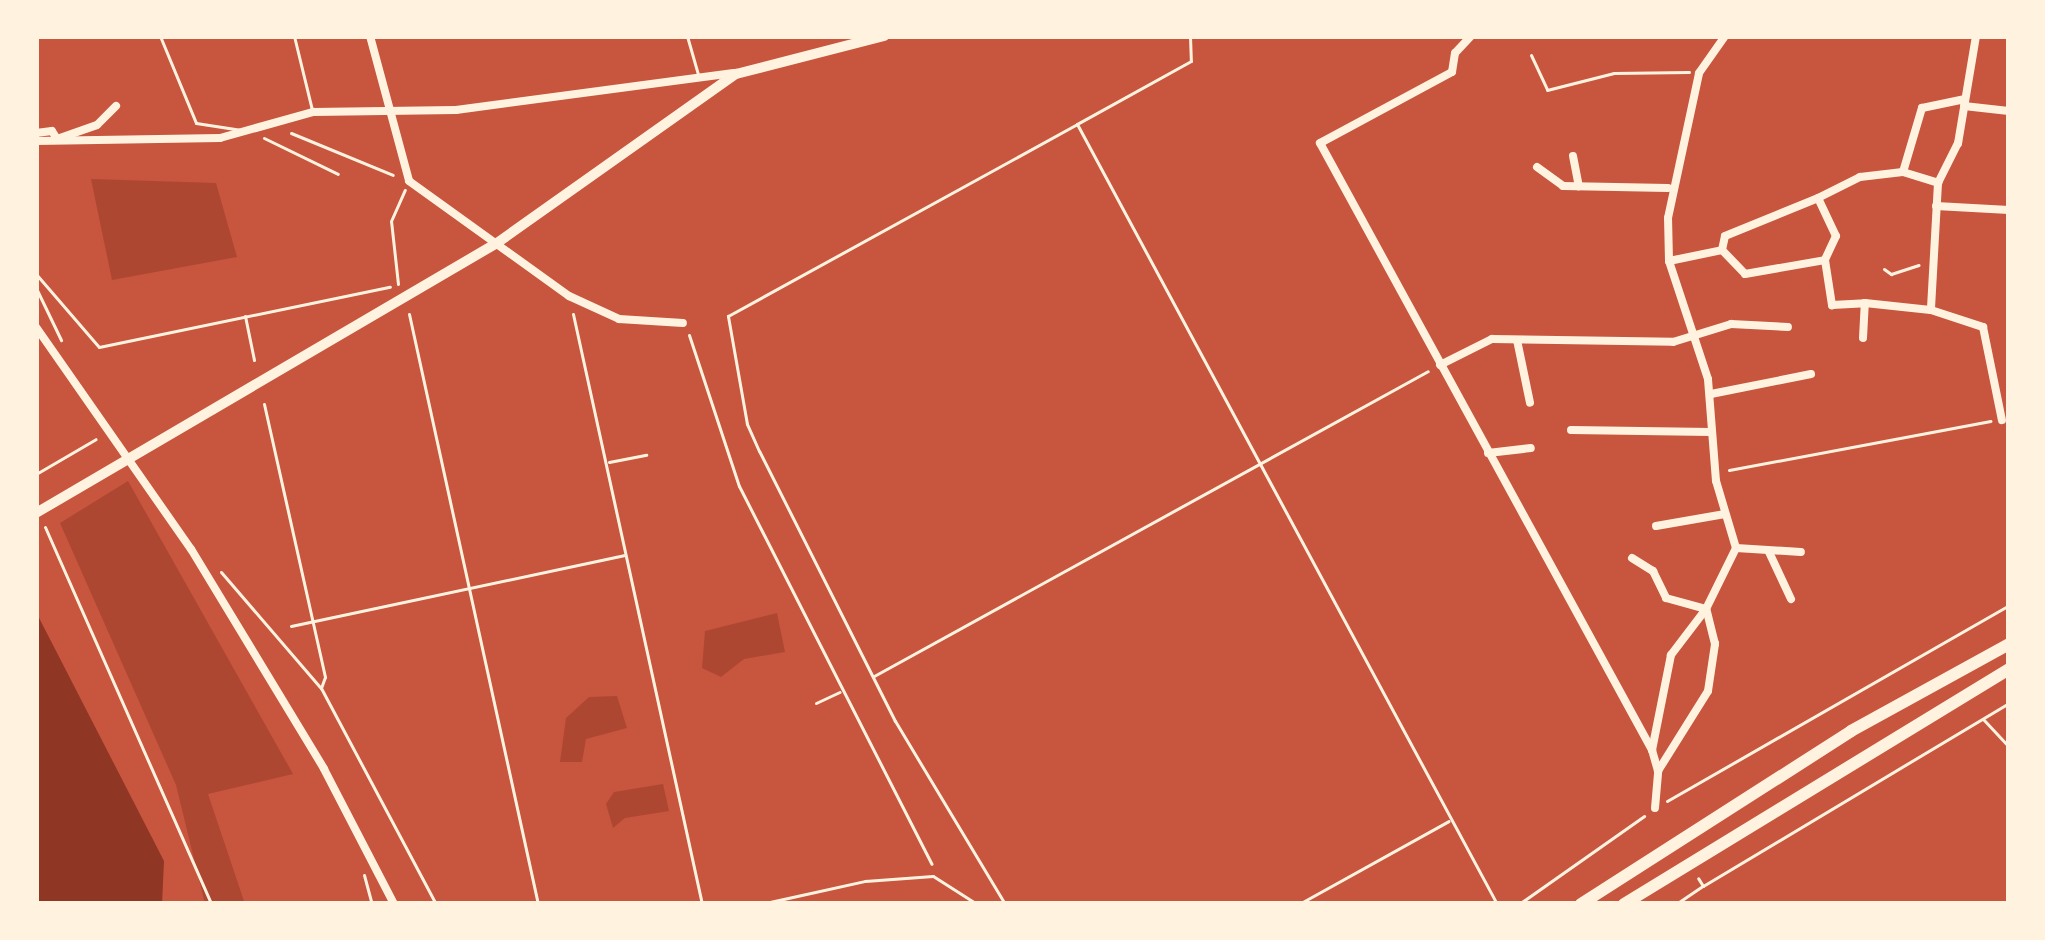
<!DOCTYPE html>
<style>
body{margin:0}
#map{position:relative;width:2045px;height:940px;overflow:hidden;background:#c8553d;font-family:Roboto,sans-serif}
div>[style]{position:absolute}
.green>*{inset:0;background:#ae4732}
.water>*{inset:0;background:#8f3625}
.path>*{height:3px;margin:-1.5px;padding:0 1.5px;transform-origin:1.5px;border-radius:1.5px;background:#fff3e0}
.service>*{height:3px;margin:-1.5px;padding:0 1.5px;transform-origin:1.5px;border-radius:1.5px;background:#fff3e0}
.minor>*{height:8px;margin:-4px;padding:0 4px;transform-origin:4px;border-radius:4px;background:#fff3e0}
.secondary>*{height:10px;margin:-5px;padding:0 5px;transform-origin:5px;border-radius:5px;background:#fff3e0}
.trunk>*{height:12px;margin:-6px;padding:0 6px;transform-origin:6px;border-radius:6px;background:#fff3e0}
span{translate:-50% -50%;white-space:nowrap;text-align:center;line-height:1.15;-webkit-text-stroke:12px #fff3e0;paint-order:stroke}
.frame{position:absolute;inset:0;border:39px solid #fff3e0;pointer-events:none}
</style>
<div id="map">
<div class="green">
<div style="clip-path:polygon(91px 179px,216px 183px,237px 257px,112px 280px)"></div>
<div style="clip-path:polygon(128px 481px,293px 774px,208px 794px,245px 904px,205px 904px,176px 785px,60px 523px)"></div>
<div style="clip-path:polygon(777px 613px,785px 652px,744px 659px,721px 677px,702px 668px,705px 631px)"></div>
<div style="clip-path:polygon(617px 696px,627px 728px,586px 739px,582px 762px,560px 762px,566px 718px,589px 697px)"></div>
<div style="clip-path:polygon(663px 784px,669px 811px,625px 818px,613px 828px,606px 804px,614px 792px)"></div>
</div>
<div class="water">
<div style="clip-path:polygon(36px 612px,164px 861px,162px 904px,36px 904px)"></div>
</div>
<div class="path">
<div style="left:1190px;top:36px;width:25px;rotate:88deg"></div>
<div style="left:1191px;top:61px;width:130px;rotate:151.1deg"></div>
<div style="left:1077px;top:124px;width:886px;rotate:61.7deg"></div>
<div style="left:1531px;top:55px;width:38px;rotate:65deg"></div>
<div style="left:1547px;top:90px;width:69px;rotate:-14.2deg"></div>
<div style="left:1614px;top:73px;width:75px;rotate:-0.8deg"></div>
<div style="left:291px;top:133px;width:110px;rotate:22.4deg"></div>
<div style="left:264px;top:138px;width:82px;rotate:25.9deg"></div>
<div style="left:1884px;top:269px;width:9px;rotate:36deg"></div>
<div style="left:1891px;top:274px;width:29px;rotate:-18deg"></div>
<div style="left:36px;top:274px;width:96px;rotate:49.2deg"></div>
<div style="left:99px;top:347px;width:297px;rotate:-11.7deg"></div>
<div style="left:398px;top:284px;width:63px;rotate:-96.3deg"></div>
<div style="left:391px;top:221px;width:34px;rotate:-66deg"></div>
<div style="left:36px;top:288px;width:58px;rotate:64.3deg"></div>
<div style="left:409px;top:314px;width:604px;rotate:77.67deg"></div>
<div style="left:573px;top:314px;width:604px;rotate:77.67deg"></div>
<div style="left:245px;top:316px;width:45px;rotate:78.4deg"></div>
<div style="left:689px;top:335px;width:159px;rotate:71.7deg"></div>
<div style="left:739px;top:486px;width:424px;rotate:63deg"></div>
<div style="left:264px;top:404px;width:280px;rotate:77.4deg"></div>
<div style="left:325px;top:677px;width:12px;rotate:110deg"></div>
<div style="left:321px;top:688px;width:245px;rotate:62deg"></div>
<div style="left:609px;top:462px;width:38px;rotate:-11deg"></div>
<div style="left:1729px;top:470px;width:266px;rotate:-10.6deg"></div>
<div style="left:36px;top:474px;width:69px;rotate:-30.3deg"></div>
<div style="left:45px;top:527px;width:412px;rotate:66.2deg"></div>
<div style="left:221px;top:572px;width:152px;rotate:49.3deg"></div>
<div style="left:291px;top:626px;width:340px;rotate:-12deg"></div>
<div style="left:874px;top:676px;width:632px;rotate:-28.83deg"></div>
<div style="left:816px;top:703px;width:26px;rotate:-25deg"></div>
<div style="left:1983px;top:719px;width:38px;rotate:47deg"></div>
<div style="left:1667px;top:801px;width:394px;rotate:-29.8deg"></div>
<div style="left:364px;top:875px;width:30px;rotate:75deg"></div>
<div style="left:1703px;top:886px;width:357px;rotate:-30.9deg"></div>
<div style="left:1005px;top:904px;width:214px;rotate:-121deg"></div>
<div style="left:895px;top:721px;width:302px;rotate:-116.7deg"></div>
<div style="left:759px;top:451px;width:30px;rotate:-114deg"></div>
<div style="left:747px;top:424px;width:110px;rotate:-100deg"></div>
<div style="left:728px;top:316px;width:398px;rotate:-28.8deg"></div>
<div style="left:1299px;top:904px;width:171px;rotate:-29deg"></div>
<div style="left:1519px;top:904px;width:153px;rotate:-35.1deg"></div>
<div style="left:1676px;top:904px;width:32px;rotate:-34deg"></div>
<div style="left:1703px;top:886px;width:9px;rotate:-122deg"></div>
</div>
<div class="service">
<div style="left:160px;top:36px;width:94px;rotate:67.5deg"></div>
<div style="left:196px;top:123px;width:46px;rotate:8.8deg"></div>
<div style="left:294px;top:36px;width:76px;rotate:76.3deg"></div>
<div style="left:687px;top:36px;width:40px;rotate:74deg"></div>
<div style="left:761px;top:904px;width:107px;rotate:-12.5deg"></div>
<div style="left:865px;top:881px;width:68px;rotate:-4.2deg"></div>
<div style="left:933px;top:876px;width:52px;rotate:32.5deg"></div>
</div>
<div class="minor">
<div style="left:370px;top:36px;width:150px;rotate:74.9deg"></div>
<div style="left:409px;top:181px;width:197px;rotate:35.7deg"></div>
<div style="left:569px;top:296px;width:55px;rotate:24.7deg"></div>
<div style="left:619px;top:319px;width:64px;rotate:3.6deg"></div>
<div style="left:1471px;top:36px;width:23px;rotate:133deg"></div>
<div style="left:1455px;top:53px;width:19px;rotate:99deg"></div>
<div style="left:1452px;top:72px;width:150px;rotate:151.7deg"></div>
<div style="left:1320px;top:143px;width:692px;rotate:61.32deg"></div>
<div style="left:1976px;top:36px;width:109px;rotate:99.5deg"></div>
<div style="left:1958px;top:143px;width:45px;rotate:116.6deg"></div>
<div style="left:1938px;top:183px;width:127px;rotate:93.2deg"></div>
<div style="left:1931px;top:310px;width:55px;rotate:18.1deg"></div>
<div style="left:1983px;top:327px;width:95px;rotate:78.5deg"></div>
<div style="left:1964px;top:106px;width:45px;rotate:6.3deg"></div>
<div style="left:36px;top:133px;width:16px;rotate:-7deg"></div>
<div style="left:52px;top:131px;width:9px;rotate:58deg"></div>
<div style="left:57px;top:139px;width:42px;rotate:-19.3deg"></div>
<div style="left:97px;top:125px;width:27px;rotate:-45deg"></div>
<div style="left:36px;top:141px;width:184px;rotate:-0.9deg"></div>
<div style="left:220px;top:138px;width:97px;rotate:-15.6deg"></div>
<div style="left:313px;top:112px;width:143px;rotate:-0.8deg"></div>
<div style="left:456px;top:110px;width:280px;rotate:-7.6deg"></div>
<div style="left:1573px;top:156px;width:31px;rotate:79deg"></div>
<div style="left:1537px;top:167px;width:32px;rotate:36deg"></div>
<div style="left:1563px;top:186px;width:105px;rotate:1.1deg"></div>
<div style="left:1903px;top:172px;width:67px;rotate:-73.5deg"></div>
<div style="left:1922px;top:108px;width:44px;rotate:-11.8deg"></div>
<div style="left:1818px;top:198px;width:47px;rotate:-26.6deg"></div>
<div style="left:1860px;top:177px;width:43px;rotate:-6.6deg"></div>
<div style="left:1903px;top:172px;width:37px;rotate:17deg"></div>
<div style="left:1936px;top:206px;width:73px;rotate:3.1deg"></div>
<div style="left:1722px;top:250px;width:14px;rotate:-78deg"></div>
<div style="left:1725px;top:236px;width:100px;rotate:-22.2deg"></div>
<div style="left:1818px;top:198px;width:42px;rotate:64.7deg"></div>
<div style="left:1836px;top:236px;width:26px;rotate:115deg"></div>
<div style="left:1669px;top:261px;width:54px;rotate:-11.7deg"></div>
<div style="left:1722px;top:250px;width:33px;rotate:46deg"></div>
<div style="left:1745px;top:274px;width:81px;rotate:-9.9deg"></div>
<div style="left:1825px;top:260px;width:46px;rotate:81.2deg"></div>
<div style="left:1832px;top:305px;width:33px;rotate:-3deg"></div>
<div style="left:36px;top:327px;width:271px;rotate:55.1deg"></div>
<div style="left:191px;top:549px;width:257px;rotate:58.8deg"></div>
<div style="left:324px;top:769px;width:152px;rotate:62.6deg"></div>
<div style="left:1863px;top:338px;width:35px;rotate:-87deg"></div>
<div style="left:1865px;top:303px;width:66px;rotate:6.1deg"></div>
<div style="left:1517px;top:340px;width:64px;rotate:78.3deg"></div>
<div style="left:1440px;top:365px;width:58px;rotate:-26.6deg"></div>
<div style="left:1492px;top:339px;width:181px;rotate:0.9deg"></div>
<div style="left:1673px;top:342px;width:61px;rotate:-17.2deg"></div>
<div style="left:1731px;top:324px;width:57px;rotate:3deg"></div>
<div style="left:1711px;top:394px;width:102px;rotate:-11.3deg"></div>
<div style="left:1571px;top:430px;width:140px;rotate:0.8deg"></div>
<div style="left:1488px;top:453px;width:43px;rotate:-6.6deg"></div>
<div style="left:1656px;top:526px;width:70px;rotate:-9.9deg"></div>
<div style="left:1736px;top:548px;width:65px;rotate:3.5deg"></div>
<div style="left:1769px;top:552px;width:52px;rotate:64.9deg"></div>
<div style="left:1632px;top:558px;width:25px;rotate:32deg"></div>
<div style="left:1653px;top:571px;width:30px;rotate:64deg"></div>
<div style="left:1666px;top:598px;width:41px;rotate:15.4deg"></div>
<div style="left:1706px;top:609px;width:58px;rotate:127.3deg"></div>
<div style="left:1671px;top:655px;width:97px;rotate:101.3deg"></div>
<div style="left:1652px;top:750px;width:22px;rotate:74deg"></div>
<div style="left:1655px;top:808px;width:37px;rotate:-85deg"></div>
<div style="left:1658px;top:771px;width:94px;rotate:-58deg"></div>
<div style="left:1708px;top:691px;width:48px;rotate:-81.5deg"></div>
<div style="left:1715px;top:644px;width:36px;rotate:-104deg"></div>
<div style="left:1706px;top:609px;width:68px;rotate:-63.8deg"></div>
<div style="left:1736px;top:548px;width:70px;rotate:-106.6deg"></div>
<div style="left:1716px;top:481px;width:102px;rotate:-94.5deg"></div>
<div style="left:1708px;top:379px;width:124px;rotate:-108.3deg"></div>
<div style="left:1669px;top:261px;width:43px;rotate:-91.3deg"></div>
<div style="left:1668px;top:218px;width:148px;rotate:-77.9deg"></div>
<div style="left:1699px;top:73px;width:45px;rotate:-54.9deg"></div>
</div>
<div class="secondary">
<div style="left:36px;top:513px;width:534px;rotate:-30.36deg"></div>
<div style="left:497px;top:243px;width:293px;rotate:-35.3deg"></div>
<div style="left:736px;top:74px;width:153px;rotate:-14.4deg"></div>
</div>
<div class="trunk">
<div style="left:1581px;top:904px;width:321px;rotate:-32.6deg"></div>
<div style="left:1851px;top:731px;width:180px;rotate:-28.8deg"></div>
<div style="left:1624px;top:904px;width:451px;rotate:-31.4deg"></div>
</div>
<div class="frame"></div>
</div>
